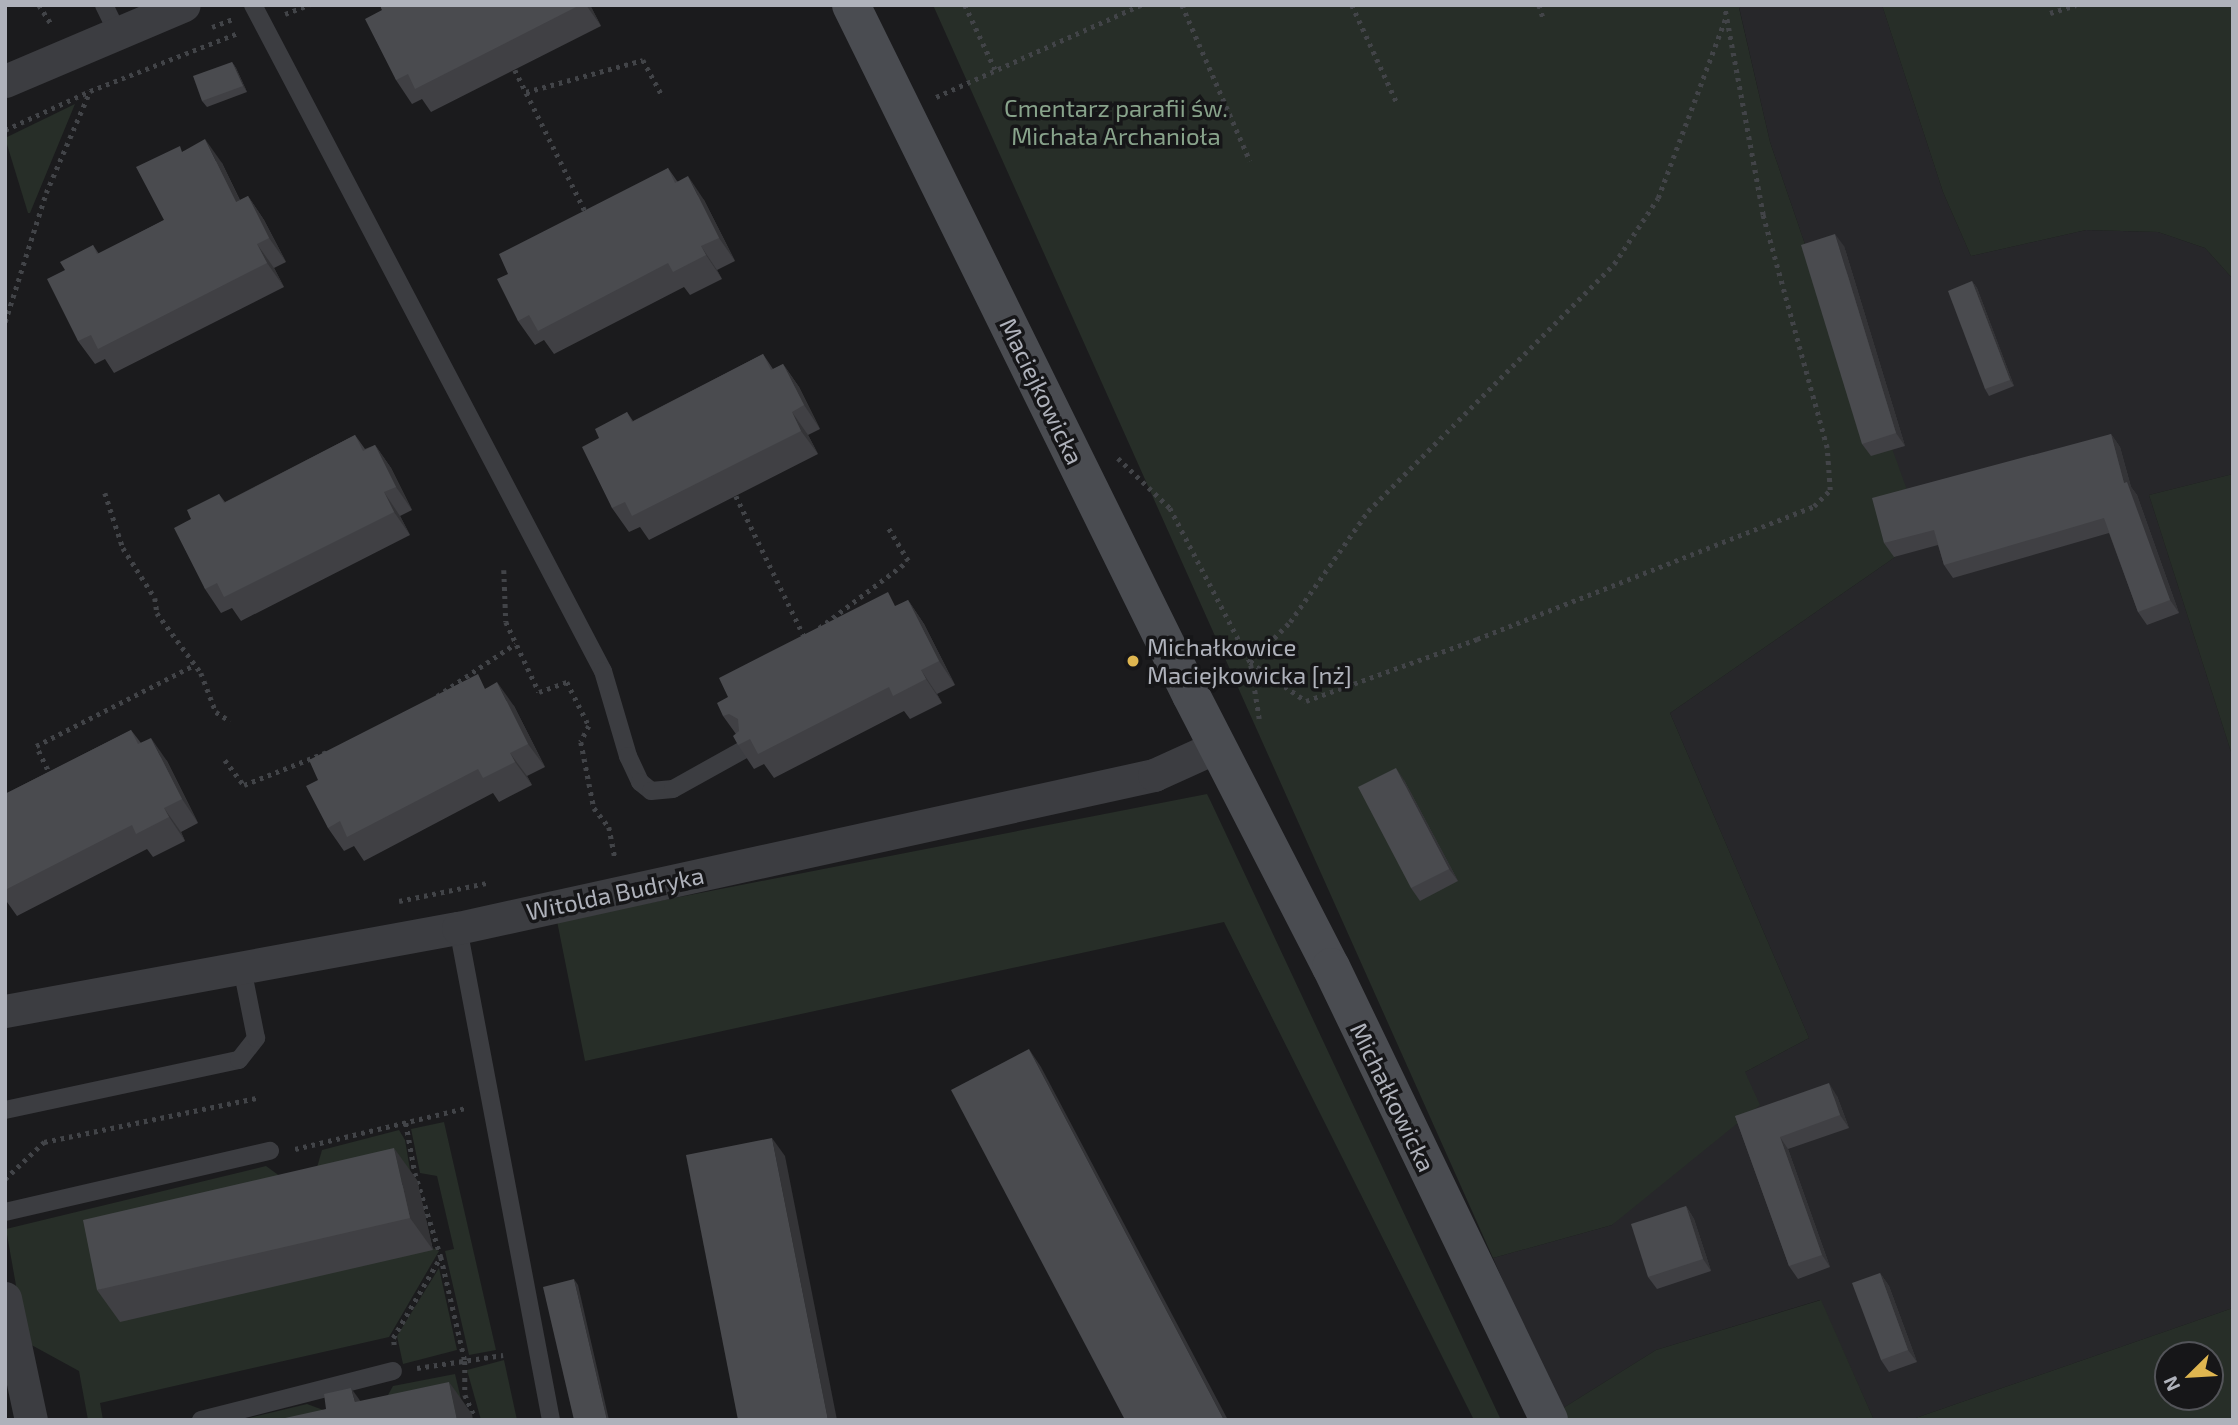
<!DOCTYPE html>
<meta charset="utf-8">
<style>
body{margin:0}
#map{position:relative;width:2238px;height:1425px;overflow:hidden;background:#1b1b1d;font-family:"Exo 2",sans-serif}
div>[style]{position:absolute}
.built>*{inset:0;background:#27272a}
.green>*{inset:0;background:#272e28}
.path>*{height:4.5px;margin-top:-2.25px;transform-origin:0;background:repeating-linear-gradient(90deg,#424448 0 3.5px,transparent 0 8.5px)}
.lane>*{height:18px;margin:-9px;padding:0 9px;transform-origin:9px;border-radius:9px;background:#3c3d41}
.street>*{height:33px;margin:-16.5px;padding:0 16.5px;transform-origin:16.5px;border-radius:16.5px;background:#3c3d41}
.secondary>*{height:38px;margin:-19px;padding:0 19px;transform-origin:19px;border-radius:19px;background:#4a4c51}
.wall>*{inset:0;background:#404044}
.shaded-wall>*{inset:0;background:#343437}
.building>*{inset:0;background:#4a4b4f}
.dots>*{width:19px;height:19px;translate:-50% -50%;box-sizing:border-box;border:4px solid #161618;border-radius:50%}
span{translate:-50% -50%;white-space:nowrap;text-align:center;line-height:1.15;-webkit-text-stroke:7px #161618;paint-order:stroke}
.park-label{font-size:24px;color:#88a38b}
.street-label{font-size:24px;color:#afb2bb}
.poi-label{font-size:24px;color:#afb2bb}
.left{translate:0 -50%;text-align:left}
.frame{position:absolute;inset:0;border:7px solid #afb2bb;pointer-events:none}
.north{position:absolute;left:2154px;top:1341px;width:70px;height:70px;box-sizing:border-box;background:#161618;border:2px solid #535459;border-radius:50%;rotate:246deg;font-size:19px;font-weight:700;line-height:28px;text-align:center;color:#afb2bb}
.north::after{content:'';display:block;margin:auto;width:24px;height:32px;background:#dfb650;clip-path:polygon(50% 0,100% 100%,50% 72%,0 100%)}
</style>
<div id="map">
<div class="built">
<div style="clip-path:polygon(1743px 5px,1882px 5px,1943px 192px,1971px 256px,2086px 230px,2158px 232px,2205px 248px,2233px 279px,2233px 474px,2149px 495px,2233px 758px,2233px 1308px,1910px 1420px,1874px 1420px,1820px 1300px,1656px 1350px,1560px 1410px,1493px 1258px,1612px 1225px,1745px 1072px,1809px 1038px,1670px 713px,1924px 537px,1809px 256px,1770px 142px,1739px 7px)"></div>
</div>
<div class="green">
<div style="clip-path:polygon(933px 5px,1743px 5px,1739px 8px,1770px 142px,1809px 256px,1863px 368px,1924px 537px,1670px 713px,1809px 1038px,1745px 1072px,1760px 1105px,1612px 1225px,1493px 1258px)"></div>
<div style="clip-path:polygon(1882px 5px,2233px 5px,2233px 279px,2205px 248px,2158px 232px,2086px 230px,1971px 256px,1943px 192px)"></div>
<div style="clip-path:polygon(75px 104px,30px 213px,28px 213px,5px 138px)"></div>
<div style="clip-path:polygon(2233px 474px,2233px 758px,2149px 495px)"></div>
<div style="clip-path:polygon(1207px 794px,1210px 800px,1501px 1420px,1474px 1420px,1224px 922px,585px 1061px,557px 921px)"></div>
<div style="clip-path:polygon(444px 1122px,496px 1350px,469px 1355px,445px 1251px,454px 1249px,437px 1176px,420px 1173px,411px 1129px)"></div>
<div style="clip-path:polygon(399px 1130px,405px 1140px,412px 1181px,314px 1178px,322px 1150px)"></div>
<div style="clip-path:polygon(266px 1166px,284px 1179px,439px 1251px,389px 1337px,100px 1403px,103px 1420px,88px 1420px,79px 1371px,26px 1342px,6px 1229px)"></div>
<div style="clip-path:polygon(439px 1268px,457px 1350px,403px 1364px,397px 1336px)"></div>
<div style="clip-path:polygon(1821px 1300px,1874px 1420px,1565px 1420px,1560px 1410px,1656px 1350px)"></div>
<div style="clip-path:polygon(evenodd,2233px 1308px,2233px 1420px,1910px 1420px,2233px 1308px,2168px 1355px,2210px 1355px,2210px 1397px,2168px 1397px,2168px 1355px)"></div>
<div style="clip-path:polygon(504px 1360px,517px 1420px,481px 1420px,467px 1370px)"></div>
<div style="clip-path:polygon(455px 1374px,465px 1416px,446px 1420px,374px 1420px,393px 1386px)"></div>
<div style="clip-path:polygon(307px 1404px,345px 1418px,241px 1420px)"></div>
</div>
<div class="path">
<div style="left:39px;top:5px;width:24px;rotate:57deg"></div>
<div style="left:965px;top:5px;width:71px;rotate:64.9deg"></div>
<div style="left:1182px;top:5px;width:170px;rotate:66.4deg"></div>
<div style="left:1352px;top:5px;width:108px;rotate:65.3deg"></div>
<div style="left:1539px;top:5px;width:16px;rotate:72deg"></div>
<div style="left:2050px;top:13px;width:27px;rotate:-17deg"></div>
<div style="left:285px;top:14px;width:26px;rotate:-21deg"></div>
<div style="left:212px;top:27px;width:22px;rotate:-21deg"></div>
<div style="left:515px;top:70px;width:160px;rotate:63.6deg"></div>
<div style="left:526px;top:92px;width:121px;rotate:-15.3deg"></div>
<div style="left:643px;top:60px;width:42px;rotate:61.6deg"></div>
<div style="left:936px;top:97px;width:225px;rotate:-24.2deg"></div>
<div style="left:5px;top:130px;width:94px;rotate:-24.6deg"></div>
<div style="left:5px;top:322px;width:135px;rotate:-72.4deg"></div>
<div style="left:46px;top:193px;width:111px;rotate:-66.7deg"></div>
<div style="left:90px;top:91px;width:159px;rotate:-21.4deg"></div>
<div style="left:1118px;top:458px;width:72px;rotate:43.9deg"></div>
<div style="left:1170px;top:508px;width:174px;rotate:62.5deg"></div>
<div style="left:1250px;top:662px;width:68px;rotate:34.9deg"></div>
<div style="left:1306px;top:701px;width:182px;rotate:-19.9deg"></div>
<div style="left:1477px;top:639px;width:362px;rotate:-21.5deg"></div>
<div style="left:1814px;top:506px;width:23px;rotate:-45deg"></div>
<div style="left:1830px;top:490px;width:42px;rotate:-94.1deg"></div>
<div style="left:1827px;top:448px;width:242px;rotate:-105.4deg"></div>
<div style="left:1763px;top:215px;width:214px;rotate:-100.5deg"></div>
<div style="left:105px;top:493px;width:58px;rotate:71.9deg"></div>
<div style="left:123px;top:548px;width:59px;rotate:57.4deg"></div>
<div style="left:155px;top:598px;width:15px;rotate:82deg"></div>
<div style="left:157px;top:613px;width:74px;rotate:53.7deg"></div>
<div style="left:201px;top:673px;width:42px;rotate:69deg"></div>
<div style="left:216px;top:712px;width:17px;rotate:33deg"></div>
<div style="left:736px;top:496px;width:158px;rotate:64.1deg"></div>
<div style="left:504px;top:570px;width:52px;rotate:87.8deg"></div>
<div style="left:506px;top:622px;width:77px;rotate:64.8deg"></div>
<div style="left:539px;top:692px;width:30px;rotate:-20deg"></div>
<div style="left:567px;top:682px;width:49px;rotate:63.4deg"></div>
<div style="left:589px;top:726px;width:18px;rotate:117deg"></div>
<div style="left:581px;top:742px;width:67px;rotate:78.9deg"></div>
<div style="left:594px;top:808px;width:24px;rotate:52deg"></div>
<div style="left:609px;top:827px;width:32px;rotate:79deg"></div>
<div style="left:819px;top:628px;width:111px;rotate:-37deg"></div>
<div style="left:908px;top:561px;width:41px;rotate:-121deg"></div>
<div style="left:437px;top:696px;width:94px;rotate:-33.7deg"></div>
<div style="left:1259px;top:719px;width:58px;rotate:-99deg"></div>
<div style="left:1250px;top:662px;width:57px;rotate:-45deg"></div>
<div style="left:1290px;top:622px;width:136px;rotate:-54.9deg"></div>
<div style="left:1368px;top:511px;width:349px;rotate:-45.1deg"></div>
<div style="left:1614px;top:264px;width:79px;rotate:-56.3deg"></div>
<div style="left:1658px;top:198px;width:193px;rotate:-69.4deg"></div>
<div style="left:225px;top:760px;width:31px;rotate:53deg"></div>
<div style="left:244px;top:785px;width:89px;rotate:-21.7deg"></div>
<div style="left:51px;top:777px;width:34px;rotate:-116deg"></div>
<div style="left:36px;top:746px;width:178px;rotate:-27.1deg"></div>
<div style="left:399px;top:901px;width:90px;rotate:-11.6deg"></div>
<div style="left:406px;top:1123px;width:51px;rotate:79.8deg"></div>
<div style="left:415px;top:1173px;width:88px;rotate:72.8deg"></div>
<div style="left:441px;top:1257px;width:107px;rotate:77deg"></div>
<div style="left:465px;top:1361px;width:34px;rotate:90deg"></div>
<div style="left:465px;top:1395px;width:27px;rotate:66deg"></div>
<div style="left:295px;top:1149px;width:176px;rotate:-13.5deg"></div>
<div style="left:5px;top:1179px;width:54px;rotate:-43.5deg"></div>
<div style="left:44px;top:1142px;width:217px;rotate:-11.7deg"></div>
<div style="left:394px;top:1345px;width:7px;rotate:-98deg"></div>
<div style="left:393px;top:1338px;width:93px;rotate:-59.6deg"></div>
<div style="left:417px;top:1368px;width:87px;rotate:-8.6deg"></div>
</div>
<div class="lane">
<div style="left:104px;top:5px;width:30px;rotate:64deg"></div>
<div style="left:253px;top:5px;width:752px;rotate:62.28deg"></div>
<div style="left:603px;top:671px;width:89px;rotate:73.6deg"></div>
<div style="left:628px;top:756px;width:29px;rotate:65deg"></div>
<div style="left:640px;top:782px;width:14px;rotate:39deg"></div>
<div style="left:651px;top:791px;width:22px;rotate:-5deg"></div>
<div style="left:673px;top:789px;width:82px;rotate:-29.1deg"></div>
<div style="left:458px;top:928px;width:501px;rotate:79.3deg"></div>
<div style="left:5px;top:1110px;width:239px;rotate:-12.1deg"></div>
<div style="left:239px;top:1060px;width:28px;rotate:-52deg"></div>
<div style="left:256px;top:1038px;width:71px;rotate:-101.3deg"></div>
<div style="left:5px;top:1212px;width:272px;rotate:-13deg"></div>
<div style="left:201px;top:1420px;width:198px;rotate:-14.3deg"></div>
</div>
<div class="street">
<div style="left:5px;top:81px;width:194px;rotate:-23deg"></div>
<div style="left:5px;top:1011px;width:461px;rotate:-10.4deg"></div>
<div style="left:458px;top:928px;width:713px;rotate:-12.4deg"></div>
<div style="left:1154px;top:775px;width:70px;rotate:-24.4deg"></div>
<div style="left:5px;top:1298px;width:125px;rotate:78deg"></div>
</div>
<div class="secondary">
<div style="left:851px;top:5px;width:769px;rotate:63.77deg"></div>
<div style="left:1191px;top:695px;width:306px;rotate:62.8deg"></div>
<div style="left:1331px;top:967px;width:503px;rotate:64.3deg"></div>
</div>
<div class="wall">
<div style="clip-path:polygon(380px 5px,595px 5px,591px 7px,601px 26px,431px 112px,422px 99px,412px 104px,396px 80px,382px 10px)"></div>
<div style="clip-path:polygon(232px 62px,236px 68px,247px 92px,207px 107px,202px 101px)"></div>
<div style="clip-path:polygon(183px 151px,222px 163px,240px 200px,248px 196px,264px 220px,286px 262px,274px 268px,284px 287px,114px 373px,105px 359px,95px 364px,78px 341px,65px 270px,93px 245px,99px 254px,164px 220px)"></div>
<div style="clip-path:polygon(668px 168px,677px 181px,704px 200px,735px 261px,717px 270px,722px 279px,690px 295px,684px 287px,554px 354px,544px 340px,535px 345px,518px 321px,508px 274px)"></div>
<div style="clip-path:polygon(1844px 246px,1905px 446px,1871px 456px,1862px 444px)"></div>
<div style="clip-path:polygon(1972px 281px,1977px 288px,2014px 386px,1989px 396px,1985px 389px)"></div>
<div style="clip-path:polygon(763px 354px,773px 369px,783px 364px,799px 387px,820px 429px,808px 435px,818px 454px,649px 540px,640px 527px,629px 532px,612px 508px,599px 438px,627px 412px,633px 421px)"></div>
<div style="clip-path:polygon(2111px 434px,2120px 447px,2131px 487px,2137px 495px,2179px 613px,2147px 625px,2138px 612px,2109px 533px,1953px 578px,1944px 565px,1938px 545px,1894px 557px,1884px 543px)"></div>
<div style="clip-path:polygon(355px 435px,365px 449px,375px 445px,391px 468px,412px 510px,400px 516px,410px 535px,241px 621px,232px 608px,221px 613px,205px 589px,191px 519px,219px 494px,225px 502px)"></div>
<div style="clip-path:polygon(908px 600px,924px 624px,955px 685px,937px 694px,942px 703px,910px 719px,904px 711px,774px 778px,764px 764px,754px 769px,738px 745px,736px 734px,723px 716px,728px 697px)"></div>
<div style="clip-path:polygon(487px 688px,514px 706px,545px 767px,527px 776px,532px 785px,499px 802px,493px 793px,364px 861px,354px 846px,344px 851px,328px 828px,318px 780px)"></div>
<div style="clip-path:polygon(131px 730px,141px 743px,167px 761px,198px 823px,181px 832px,185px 841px,153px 857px,147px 849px,17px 916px,7px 902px,5px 903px,5px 794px)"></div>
<div style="clip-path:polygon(1404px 780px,1458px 881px,1420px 901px,1411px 888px)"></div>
<div style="clip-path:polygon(1837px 1096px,1849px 1128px,1788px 1149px,1830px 1267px,1798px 1279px,1789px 1266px,1735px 1116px)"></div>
<div style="clip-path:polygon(417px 1180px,433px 1250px,120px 1322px,97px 1290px)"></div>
<div style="clip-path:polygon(1686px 1206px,1694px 1219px,1711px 1271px,1657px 1289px,1648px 1277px)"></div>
<div style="clip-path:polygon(1880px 1273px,1889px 1286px,1917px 1362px,1889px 1372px,1881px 1360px)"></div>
</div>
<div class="shaded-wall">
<div style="clip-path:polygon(586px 5px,590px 5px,591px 7px,601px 26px)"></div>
<div style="clip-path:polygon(232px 62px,236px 68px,247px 92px,243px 86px)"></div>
<div style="clip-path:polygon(205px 139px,222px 163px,252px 226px,236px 202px)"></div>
<div style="clip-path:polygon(688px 176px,704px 200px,735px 261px,719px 238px)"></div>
<div style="clip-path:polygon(248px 196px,264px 220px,286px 262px,269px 238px)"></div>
<div style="clip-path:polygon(1835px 234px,1844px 246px,1905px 446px,1896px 433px)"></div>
<div style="clip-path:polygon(257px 244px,274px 268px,284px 287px,267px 263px)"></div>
<div style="clip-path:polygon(701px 246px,717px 270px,722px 279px,706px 255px)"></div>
<div style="clip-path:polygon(1972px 281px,1977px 288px,2014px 386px,2010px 380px)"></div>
<div style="clip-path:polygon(783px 364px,799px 387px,820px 429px,804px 405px)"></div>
<div style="clip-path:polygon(792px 412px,808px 435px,818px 454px,801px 431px)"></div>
<div style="clip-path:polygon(2111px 434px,2120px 447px,2131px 487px,2137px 495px,2179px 613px,2170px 600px,2124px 483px)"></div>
<div style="clip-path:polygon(375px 445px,391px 468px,412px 510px,396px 487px)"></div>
<div style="clip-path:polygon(384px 492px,400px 516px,410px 535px,394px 512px)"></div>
<div style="clip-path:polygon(908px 600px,924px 624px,955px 685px,939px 661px)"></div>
<div style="clip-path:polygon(921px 670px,937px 694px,942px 703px,926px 679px)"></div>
<div style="clip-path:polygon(497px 682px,514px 706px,545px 767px,528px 744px)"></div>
<div style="clip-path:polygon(151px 738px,167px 761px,198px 823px,182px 799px)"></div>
<div style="clip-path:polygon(510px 753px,527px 776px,532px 785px,515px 762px)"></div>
<div style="clip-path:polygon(1396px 768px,1404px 780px,1458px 881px,1449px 869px)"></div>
<div style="clip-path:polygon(164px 808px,181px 832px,185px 841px,169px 817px)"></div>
<div style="clip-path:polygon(1029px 1049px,1041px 1067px,1228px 1420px,1224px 1420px)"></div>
<div style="clip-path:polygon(1829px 1083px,1837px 1096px,1849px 1128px,1840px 1115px)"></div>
<div style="clip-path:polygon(1780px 1137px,1788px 1149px,1830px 1267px,1822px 1255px)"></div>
<div style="clip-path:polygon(772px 1138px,785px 1156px,837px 1420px,828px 1420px)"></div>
<div style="clip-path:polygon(394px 1148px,417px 1180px,433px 1250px,410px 1218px)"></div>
<div style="clip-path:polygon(1686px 1206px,1694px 1219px,1711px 1271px,1703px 1259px)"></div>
<div style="clip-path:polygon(1880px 1273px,1889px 1286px,1917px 1362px,1908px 1350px)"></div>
<div style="clip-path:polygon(574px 1279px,578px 1285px,609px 1420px,607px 1420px)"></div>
<div style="clip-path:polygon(449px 1382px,472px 1414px,473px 1420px,457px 1420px)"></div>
<div style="clip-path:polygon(351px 1388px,374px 1420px,355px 1402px)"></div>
</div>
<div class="building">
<div style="clip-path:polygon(380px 5px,580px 5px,415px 89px,408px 74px,396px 80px,365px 19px,382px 10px)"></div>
<div style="clip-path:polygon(232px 62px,243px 86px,202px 101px,193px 76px)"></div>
<div style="clip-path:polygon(205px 139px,236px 202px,248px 196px,269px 238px,257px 244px,267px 263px,98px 349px,91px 335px,78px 341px,47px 279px,65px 270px,60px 262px,93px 245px,97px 254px,164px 220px,136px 167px,180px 146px,182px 152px)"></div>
<div style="clip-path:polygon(668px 168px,675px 183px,688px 176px,719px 238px,701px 246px,706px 255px,673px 272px,668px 263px,538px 331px,529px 315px,518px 321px,497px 279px,508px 274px,499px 254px)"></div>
<div style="clip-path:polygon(1835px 234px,1896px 433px,1862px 444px,1801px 245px)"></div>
<div style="clip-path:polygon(1972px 281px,2010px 380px,1985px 389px,1948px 291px)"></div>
<div style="clip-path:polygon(763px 354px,771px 370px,783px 364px,804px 405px,792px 412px,801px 431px,632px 516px,625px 502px,612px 508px,582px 447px,599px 438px,595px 429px,627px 412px,632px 422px)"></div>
<div style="clip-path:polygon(2111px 434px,2124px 483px,2127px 482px,2170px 600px,2138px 612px,2104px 518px,1944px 565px,1934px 530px,1884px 543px,1872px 498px)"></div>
<div style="clip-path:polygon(355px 435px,363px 451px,375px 445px,396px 487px,384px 492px,394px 512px,224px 597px,217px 583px,205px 589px,174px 528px,191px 519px,187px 510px,219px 494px,224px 503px)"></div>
<div style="clip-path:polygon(888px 592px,895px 606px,908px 600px,939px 661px,921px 670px,926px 679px,893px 696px,889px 687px,758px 754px,750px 739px,738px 745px,733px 736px,739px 731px,738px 719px,729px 714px,723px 716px,717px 703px,728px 697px,719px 678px)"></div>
<div style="clip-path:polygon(478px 674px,485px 689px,497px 682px,528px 744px,510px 753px,515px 762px,483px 778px,478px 769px,347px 837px,340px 821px,328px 828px,306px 786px,318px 780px,309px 760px)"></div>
<div style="clip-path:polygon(131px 730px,138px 744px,151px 738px,182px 799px,164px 808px,169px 817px,136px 834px,132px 825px,5px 890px,5px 794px)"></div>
<div style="clip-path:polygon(1396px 768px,1449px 869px,1411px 888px,1358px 787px)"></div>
<div style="clip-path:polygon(1029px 1049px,1224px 1420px,1125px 1420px,951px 1090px)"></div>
<div style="clip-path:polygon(1829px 1083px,1840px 1115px,1780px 1137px,1822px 1255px,1789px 1266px,1735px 1116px)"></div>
<div style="clip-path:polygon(772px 1138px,828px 1420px,738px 1420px,686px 1155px)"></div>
<div style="clip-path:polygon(394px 1148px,410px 1218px,97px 1290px,83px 1220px)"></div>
<div style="clip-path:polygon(1686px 1206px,1703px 1259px,1648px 1277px,1631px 1224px)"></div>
<div style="clip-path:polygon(1880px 1273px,1908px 1350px,1881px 1360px,1852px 1283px)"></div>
<div style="clip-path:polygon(574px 1279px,607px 1420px,574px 1420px,543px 1287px)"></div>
<div style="clip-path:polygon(449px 1382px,457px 1420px,276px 1420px,326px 1409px,324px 1394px,351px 1388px,355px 1402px)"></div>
</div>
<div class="dots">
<div style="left:1133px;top:661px;background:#dfb650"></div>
</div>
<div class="park-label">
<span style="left:1116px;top:122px">Cmentarz parafii św.<br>Michała Archanioła</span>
</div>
<div class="street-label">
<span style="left:1042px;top:391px;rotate:64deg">Maciejkowicka</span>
<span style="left:615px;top:893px;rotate:-12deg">Witolda Budryka</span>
<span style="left:1393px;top:1097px;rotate:64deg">Michałkowicka</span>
</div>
<div class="poi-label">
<span class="left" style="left:1147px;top:661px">Michałkowice<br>Maciejkowicka [nż]</span>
</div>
<div class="frame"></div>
<div class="north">N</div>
</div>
